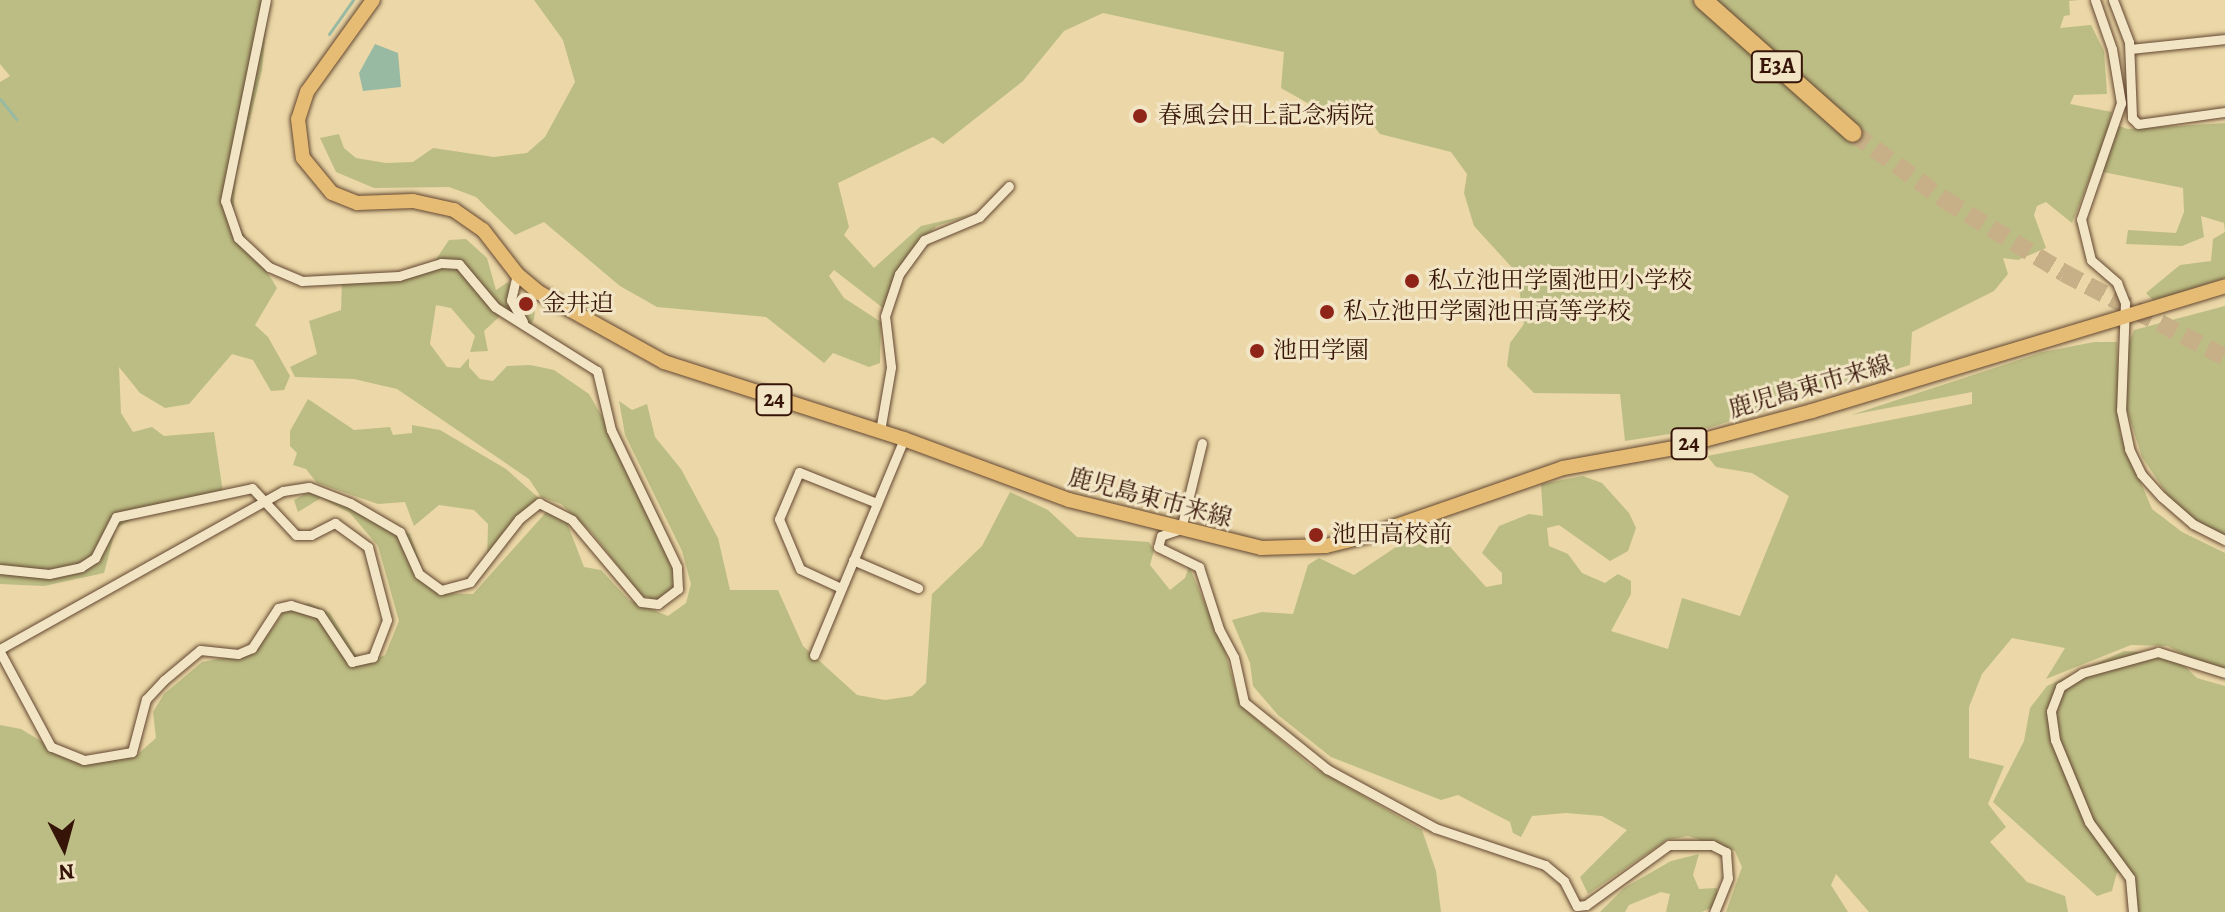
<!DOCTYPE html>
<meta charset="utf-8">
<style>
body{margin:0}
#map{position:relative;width:2225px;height:912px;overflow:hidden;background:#ebd7a7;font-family:Alegreya,"Noto Serif JP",serif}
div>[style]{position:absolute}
.green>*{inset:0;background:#bcbd84}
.water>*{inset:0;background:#99baa2}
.stream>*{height:3px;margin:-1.5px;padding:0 1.5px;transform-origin:1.5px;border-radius:1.5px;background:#99baa2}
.highway-tunnel>*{height:18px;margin-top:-9px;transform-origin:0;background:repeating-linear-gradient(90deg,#c7b087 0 18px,transparent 0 27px)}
.roads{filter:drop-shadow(0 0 2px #634630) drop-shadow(0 0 2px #634630)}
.street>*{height:9px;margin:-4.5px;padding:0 4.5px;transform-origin:4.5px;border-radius:4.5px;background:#f2e5c6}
.primary>*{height:14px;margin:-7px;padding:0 7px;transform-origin:7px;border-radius:7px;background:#e6bc74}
.highway>*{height:18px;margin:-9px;padding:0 9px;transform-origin:9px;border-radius:9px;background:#e6bc74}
.dots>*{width:22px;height:22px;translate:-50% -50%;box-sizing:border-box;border:4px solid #f2e5c6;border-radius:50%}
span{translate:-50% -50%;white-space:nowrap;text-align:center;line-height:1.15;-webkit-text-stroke:6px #f2e5c6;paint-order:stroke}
.shield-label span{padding:2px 6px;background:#f2e5c6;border:2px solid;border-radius:6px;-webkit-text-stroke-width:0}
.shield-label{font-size:22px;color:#361508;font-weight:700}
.poi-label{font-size:24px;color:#361508}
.left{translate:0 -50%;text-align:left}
.street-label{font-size:24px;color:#361508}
.north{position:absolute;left:24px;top:808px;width:80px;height:80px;-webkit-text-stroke:6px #f2e5c6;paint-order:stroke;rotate:174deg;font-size:22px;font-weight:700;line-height:32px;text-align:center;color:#361508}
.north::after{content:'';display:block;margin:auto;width:28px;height:36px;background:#361508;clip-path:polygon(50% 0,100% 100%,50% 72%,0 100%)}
</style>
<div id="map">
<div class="green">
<div style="clip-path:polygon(0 0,269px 0,262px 70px,236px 176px,233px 217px,277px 288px,255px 325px,268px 337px,290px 376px,284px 390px,271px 391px,253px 360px,232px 354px,189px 404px,165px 408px,140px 393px,119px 367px,121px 413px,133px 432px,152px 427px,164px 436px,214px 432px,224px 499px,147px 512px,116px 528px,104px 573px,44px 586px,0 584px,0 82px,10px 76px,0 64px)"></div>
<div style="clip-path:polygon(534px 0,2079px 0,2069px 1px,2070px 15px,2064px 16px,2060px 28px,2091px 25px,2104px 51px,2107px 94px,2074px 95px,2070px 104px,2112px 112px,2109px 123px,2128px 129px,2225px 123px,2225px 278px,2154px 301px,2146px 293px,2180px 265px,2211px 261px,2213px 239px,2225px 232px,2224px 223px,2201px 216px,2204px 237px,2182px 246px,2126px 244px,2128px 230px,2176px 233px,2184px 212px,2183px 188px,2093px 170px,2072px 223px,2046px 202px,2037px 206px,2034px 215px,2046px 248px,2018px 260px,2003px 258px,2008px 274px,1994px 291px,1912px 332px,1910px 365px,1708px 428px,1625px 441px,1620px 394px,1534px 393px,1507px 366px,1510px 343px,1524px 324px,1517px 273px,1474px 226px,1464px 193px,1467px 174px,1451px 152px,1380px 134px,1365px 115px,1343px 105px,1334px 118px,1281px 88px,1284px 52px,1103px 13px,1064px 31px,1023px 81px,943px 144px,933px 137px,838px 183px,849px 227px,844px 235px,874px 268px,921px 226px,973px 214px,937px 226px,922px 239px,908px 254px,883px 308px,834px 270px,829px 276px,844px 298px,881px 322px,880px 363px,869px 367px,833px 353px,824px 363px,766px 317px,657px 307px,620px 286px,544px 222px,515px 235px,476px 197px,449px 187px,374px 188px,336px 172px,320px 138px,339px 134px,344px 148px,356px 158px,386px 163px,413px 162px,433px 148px,494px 157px,527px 153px,545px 137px,575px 82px,563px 40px)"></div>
<div style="clip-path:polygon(466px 239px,487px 258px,496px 290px,508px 282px,535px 311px,534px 319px,531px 325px,501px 315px,484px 331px,488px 351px,470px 352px,475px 336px,451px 308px,436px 305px,430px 344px,447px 367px,460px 368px,469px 358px,469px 367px,480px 379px,493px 381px,507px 366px,530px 365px,554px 370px,589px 394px,642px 485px,673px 572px,673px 588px,657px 600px,641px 595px,592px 533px,561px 504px,541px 497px,529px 479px,397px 389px,354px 379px,295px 377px,290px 367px,317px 354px,309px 321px,341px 310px,342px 280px,418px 272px,431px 267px,449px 240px)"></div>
<div style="clip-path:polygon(2225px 306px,2225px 542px,2189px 527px,2142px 457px,2126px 407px,2125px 353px,2134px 330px)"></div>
<div style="clip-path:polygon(2094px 342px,2117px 342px,2120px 433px,2152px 509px,2182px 532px,2225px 553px,2225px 679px,2168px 646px,2131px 645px,2046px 679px,2065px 648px,2012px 638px,1982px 674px,1969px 707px,1969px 758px,2004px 766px,1988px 804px,2006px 827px,1990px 842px,2027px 882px,2065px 896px,2068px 912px,1869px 912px,1836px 874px,1831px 885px,1848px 912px,1726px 912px,1742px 867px,1735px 851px,1688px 836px,1667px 840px,1588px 894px,1580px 877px,1627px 830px,1602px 816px,1566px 813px,1532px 816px,1521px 837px,1513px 833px,1510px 822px,1458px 795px,1441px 800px,1331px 757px,1278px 715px,1253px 686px,1250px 663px,1232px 620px,1262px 612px,1293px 614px,1308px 565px,1319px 558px,1354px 575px,1405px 541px,1416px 527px,1428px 539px,1444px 540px,1486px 587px,1502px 584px,1502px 573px,1482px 553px,1499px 526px,1529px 514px,1543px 516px,1541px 484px,1583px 476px,1602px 483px,1629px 513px,1636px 528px,1628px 551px,1610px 561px,1559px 525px,1547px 528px,1549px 546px,1568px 554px,1582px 573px,1605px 583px,1618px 574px,1631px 581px,1631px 594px,1611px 631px,1668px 649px,1682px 598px,1740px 616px,1789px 496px,1752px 473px,1716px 467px,1707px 456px,1972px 404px,1972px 392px,1851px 415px,2043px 352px)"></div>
<div style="clip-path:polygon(308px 399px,354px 430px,390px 427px,393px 435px,412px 433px,412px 425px,440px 430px,506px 469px,542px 501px,487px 563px,488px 524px,474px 510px,439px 505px,414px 526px,405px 502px,378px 504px,317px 483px,306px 469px,293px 465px,297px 453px,290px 446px,290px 431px)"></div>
<div style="clip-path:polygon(619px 401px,632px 410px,647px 404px,655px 437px,681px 469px,718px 538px,730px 590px,778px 590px,803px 646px,857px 695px,885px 700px,912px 696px,926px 683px,932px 594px,982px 546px,1010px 492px,1048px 510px,1077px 537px,1149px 542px,1154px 550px,1150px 565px,1170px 590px,1185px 578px,1189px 566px,1225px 651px,1240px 705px,1311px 766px,1422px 830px,1436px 871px,1441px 912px,0 912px,0 725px,21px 729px,64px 755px,97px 761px,138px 754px,156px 738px,153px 712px,164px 694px,202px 662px,255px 652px,284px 612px,309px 603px,330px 613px,356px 655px,373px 660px,385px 655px,399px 621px,378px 546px,350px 513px,321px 498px,298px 512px,294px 500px,314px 489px,410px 534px,428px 584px,442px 593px,473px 594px,549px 509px,564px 515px,584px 567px,601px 570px,629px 600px,668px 616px,686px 603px,691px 584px,682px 551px,625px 435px)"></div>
<div style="clip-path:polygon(2124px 651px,2172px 654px,2197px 678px,2225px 686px,2225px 912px,2133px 912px,2132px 879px,2117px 872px,2112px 891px,2097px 896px,1993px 802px,2024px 741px,2030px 708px,2047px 686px)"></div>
<div style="clip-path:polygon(1699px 854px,1693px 875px,1699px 889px,1717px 888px,1717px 905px,1702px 912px,1666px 912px,1670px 894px,1661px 892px,1629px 905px,1625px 912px,1600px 912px,1624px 888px,1671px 861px)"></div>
</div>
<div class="water">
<div style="clip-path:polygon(375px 44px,398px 53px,401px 87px,363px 91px,359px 73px)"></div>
</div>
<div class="stream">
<div style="left:329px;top:34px;width:42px;rotate:-54.8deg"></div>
<div style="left:0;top:99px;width:26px;rotate:51deg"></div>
</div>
<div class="highway-tunnel">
<div style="left:1853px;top:133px;width:114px;rotate:36.1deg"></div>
<div style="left:1945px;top:200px;width:140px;rotate:31.5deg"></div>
<div style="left:2064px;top:273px;width:182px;rotate:27.6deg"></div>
</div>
<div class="roads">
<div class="street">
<div style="left:2095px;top:0;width:52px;rotate:70.9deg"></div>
<div style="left:2112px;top:49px;width:55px;rotate:80.5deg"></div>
<div style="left:2121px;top:103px;width:123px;rotate:109deg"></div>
<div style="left:2081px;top:219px;width:42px;rotate:76.3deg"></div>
<div style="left:2091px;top:260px;width:35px;rotate:41deg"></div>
<div style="left:2117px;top:283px;width:22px;rotate:68deg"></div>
<div style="left:2125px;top:303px;width:107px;rotate:92.1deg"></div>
<div style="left:2121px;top:410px;width:40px;rotate:78deg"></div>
<div style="left:2129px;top:449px;width:28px;rotate:64deg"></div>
<div style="left:2141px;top:474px;width:31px;rotate:48deg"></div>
<div style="left:2162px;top:497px;width:41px;rotate:41.1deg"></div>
<div style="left:2193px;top:524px;width:36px;rotate:27deg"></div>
<div style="left:2113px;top:0;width:45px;rotate:69.1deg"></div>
<div style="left:2129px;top:42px;width:76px;rotate:87.7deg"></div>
<div style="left:2132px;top:118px;width:8px;rotate:45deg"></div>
<div style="left:2138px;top:124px;width:88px;rotate:-7.9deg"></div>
<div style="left:2130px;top:49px;width:96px;rotate:-6deg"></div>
<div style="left:517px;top:274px;width:27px;rotate:103deg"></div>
<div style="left:511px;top:300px;width:25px;rotate:61deg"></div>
<div style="left:880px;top:431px;width:65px;rotate:-80.2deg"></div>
<div style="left:891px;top:367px;width:51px;rotate:-96.7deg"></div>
<div style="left:885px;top:316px;width:44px;rotate:-71.6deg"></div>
<div style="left:899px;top:274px;width:42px;rotate:-53.7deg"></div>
<div style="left:924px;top:240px;width:60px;rotate:-22.7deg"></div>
<div style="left:979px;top:217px;width:43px;rotate:-45.9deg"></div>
<div style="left:1202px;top:443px;width:89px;rotate:103.7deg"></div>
<div style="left:1181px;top:529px;width:21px;rotate:161deg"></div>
<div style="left:1161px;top:536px;width:11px;rotate:105deg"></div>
<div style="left:1158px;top:547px;width:46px;rotate:26deg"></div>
<div style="left:1199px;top:567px;width:65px;rotate:72.1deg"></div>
<div style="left:1219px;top:629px;width:32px;rotate:62deg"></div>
<div style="left:1234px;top:657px;width:46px;rotate:77.5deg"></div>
<div style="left:1244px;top:702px;width:107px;rotate:38.9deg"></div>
<div style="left:1327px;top:769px;width:123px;rotate:28.6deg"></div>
<div style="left:1435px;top:828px;width:116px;rotate:18.6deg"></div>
<div style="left:1545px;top:865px;width:25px;rotate:40deg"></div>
<div style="left:1564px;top:881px;width:28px;rotate:63deg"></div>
<div style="left:1577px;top:906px;width:9px;rotate:-6deg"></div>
<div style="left:1586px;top:905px;width:102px;rotate:-35.9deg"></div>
<div style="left:1669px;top:845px;width:43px"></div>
<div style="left:1712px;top:845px;width:16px;rotate:27deg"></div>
<div style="left:1726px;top:852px;width:26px;rotate:86deg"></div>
<div style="left:1728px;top:878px;width:37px;rotate:112deg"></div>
<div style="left:853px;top:560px;width:71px;rotate:23.3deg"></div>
<div style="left:0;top:569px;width:49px;rotate:5.8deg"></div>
<div style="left:49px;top:574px;width:33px;rotate:-12deg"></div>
<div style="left:81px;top:567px;width:17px;rotate:-33deg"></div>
<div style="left:95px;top:558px;width:46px;rotate:-62.9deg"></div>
<div style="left:116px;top:517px;width:139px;rotate:-12deg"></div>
<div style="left:252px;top:488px;width:64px;rotate:46.9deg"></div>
<div style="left:296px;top:535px;width:15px"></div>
<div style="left:311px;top:535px;width:27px;rotate:-27deg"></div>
<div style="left:335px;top:523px;width:41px;rotate:36deg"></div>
<div style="left:368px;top:547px;width:75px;rotate:75.4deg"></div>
<div style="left:387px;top:620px;width:40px;rotate:111deg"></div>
<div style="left:373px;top:657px;width:22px;rotate:167deg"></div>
<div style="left:352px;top:662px;width:58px;rotate:-123.7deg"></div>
<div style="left:320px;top:614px;width:30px;rotate:-163deg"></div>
<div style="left:291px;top:605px;width:13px;rotate:167deg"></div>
<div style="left:278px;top:608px;width:48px;rotate:123deg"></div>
<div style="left:252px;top:648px;width:15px;rotate:157deg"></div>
<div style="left:238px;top:654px;width:38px;rotate:-174deg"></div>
<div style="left:200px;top:650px;width:47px;rotate:140.2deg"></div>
<div style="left:164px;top:680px;width:26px;rotate:133deg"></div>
<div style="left:146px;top:699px;width:55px;rotate:104.8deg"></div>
<div style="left:132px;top:752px;width:49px;rotate:170.5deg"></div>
<div style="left:84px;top:760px;width:35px;rotate:-158deg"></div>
<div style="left:51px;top:747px;width:108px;rotate:-118.2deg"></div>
<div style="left:841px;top:588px;width:45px;rotate:-155.1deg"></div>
<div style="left:800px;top:569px;width:54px;rotate:-112.8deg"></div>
<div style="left:779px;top:519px;width:51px;rotate:-66.9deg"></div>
<div style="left:799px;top:472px;width:84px;rotate:21.7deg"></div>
<div style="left:0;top:649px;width:324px;rotate:-29.2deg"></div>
<div style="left:283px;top:491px;width:26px;rotate:-9deg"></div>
<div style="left:309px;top:487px;width:44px;rotate:21.3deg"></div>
<div style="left:350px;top:503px;width:58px;rotate:30.1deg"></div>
<div style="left:400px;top:532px;width:46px;rotate:65.7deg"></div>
<div style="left:419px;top:574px;width:27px;rotate:36deg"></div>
<div style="left:441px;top:590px;width:30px;rotate:-15deg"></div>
<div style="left:470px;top:582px;width:80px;rotate:-52.1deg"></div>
<div style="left:519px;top:519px;width:26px;rotate:-39deg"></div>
<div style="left:539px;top:503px;width:37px;rotate:27deg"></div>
<div style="left:572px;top:520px;width:107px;rotate:49.9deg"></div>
<div style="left:641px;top:602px;width:17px;rotate:7deg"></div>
<div style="left:658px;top:604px;width:25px;rotate:-37deg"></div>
<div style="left:678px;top:589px;width:22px;rotate:-93deg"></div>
<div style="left:677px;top:567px;width:152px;rotate:-115.7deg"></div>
<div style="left:611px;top:430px;width:61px;rotate:-103.3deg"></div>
<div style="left:597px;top:371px;width:120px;rotate:-147.9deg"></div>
<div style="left:495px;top:307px;width:56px;rotate:-129.9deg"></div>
<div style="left:459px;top:264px;width:18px;rotate:-177deg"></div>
<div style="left:441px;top:263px;width:44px;rotate:162.8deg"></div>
<div style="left:399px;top:276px;width:97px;rotate:177deg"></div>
<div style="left:302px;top:281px;width:36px;rotate:-157deg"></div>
<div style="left:269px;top:267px;width:42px;rotate:-136.9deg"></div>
<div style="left:238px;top:238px;width:39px;rotate:-109deg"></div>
<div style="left:225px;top:201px;width:205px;rotate:-78.5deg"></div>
<div style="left:814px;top:655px;width:234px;rotate:-67.4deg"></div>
<div style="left:2133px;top:912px;width:34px;rotate:-95deg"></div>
<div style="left:2130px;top:878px;width:69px;rotate:-126.2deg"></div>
<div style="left:2089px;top:822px;width:89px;rotate:-112.5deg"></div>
<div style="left:2055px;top:740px;width:29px;rotate:-98deg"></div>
<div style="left:2051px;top:711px;width:26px;rotate:-69deg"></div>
<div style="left:2060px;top:687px;width:26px;rotate:-32deg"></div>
<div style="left:2082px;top:673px;width:79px;rotate:-15.4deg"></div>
<div style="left:2158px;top:652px;width:70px;rotate:17.4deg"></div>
</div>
<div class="primary">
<div style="left:373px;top:0;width:113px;rotate:125.7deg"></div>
<div style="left:307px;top:92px;width:28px;rotate:108deg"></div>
<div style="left:298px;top:119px;width:39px;rotate:83deg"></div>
<div style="left:303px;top:158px;width:45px;rotate:50.4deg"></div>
<div style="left:332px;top:193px;width:27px;rotate:22deg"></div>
<div style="left:357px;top:203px;width:56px;rotate:-2deg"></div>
<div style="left:413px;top:201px;width:42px;rotate:12.4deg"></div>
<div style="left:454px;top:210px;width:35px;rotate:35deg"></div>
<div style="left:483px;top:230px;width:56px;rotate:52.3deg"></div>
<div style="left:517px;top:274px;width:30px;rotate:40deg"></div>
<div style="left:540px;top:293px;width:142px;rotate:29.1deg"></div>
<div style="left:664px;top:362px;width:252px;rotate:17.8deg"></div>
<div style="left:904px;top:439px;width:176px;rotate:20.3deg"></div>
<div style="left:1069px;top:500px;width:198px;rotate:14deg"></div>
<div style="left:1261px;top:548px;width:65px;rotate:-1.8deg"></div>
<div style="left:1326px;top:546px;width:42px;rotate:-13.7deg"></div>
<div style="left:1367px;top:536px;width:207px;rotate:-19.1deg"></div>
<div style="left:1563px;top:468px;width:113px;rotate:-10.2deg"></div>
<div style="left:1674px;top:448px;width:143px;rotate:-15deg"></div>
<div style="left:1812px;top:411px;width:432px;rotate:-16.8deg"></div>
</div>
<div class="highway">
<div style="left:1703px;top:0;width:200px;rotate:41.6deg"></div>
</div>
</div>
<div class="dots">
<div style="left:1140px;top:116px;background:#8f2418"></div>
<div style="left:1412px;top:281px;background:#8f2418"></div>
<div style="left:526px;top:304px;background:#8f2418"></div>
<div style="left:1327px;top:312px;background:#8f2418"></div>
<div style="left:1257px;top:351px;background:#8f2418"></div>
<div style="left:1316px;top:535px;background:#8f2418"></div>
</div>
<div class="shield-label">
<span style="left:1777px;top:67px">E3A</span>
<span style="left:774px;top:400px">24</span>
<span style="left:1689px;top:444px">24</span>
</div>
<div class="poi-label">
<span class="left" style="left:1158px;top:116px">春風会田上記念病院</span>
<span class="left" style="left:1428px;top:281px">私立池田学園池田小学校</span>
<span class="left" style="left:542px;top:304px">金井迫</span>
<span class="left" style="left:1343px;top:312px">私立池田学園池田高等学校</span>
<span class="left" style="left:1273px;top:351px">池田学園</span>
<span class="left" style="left:1332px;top:535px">池田高校前</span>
</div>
<div class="street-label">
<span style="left:1810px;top:387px;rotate:-16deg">鹿児島東市来線</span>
<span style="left:1150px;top:498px;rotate:15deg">鹿児島東市来線</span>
</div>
<div class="north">N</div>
</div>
